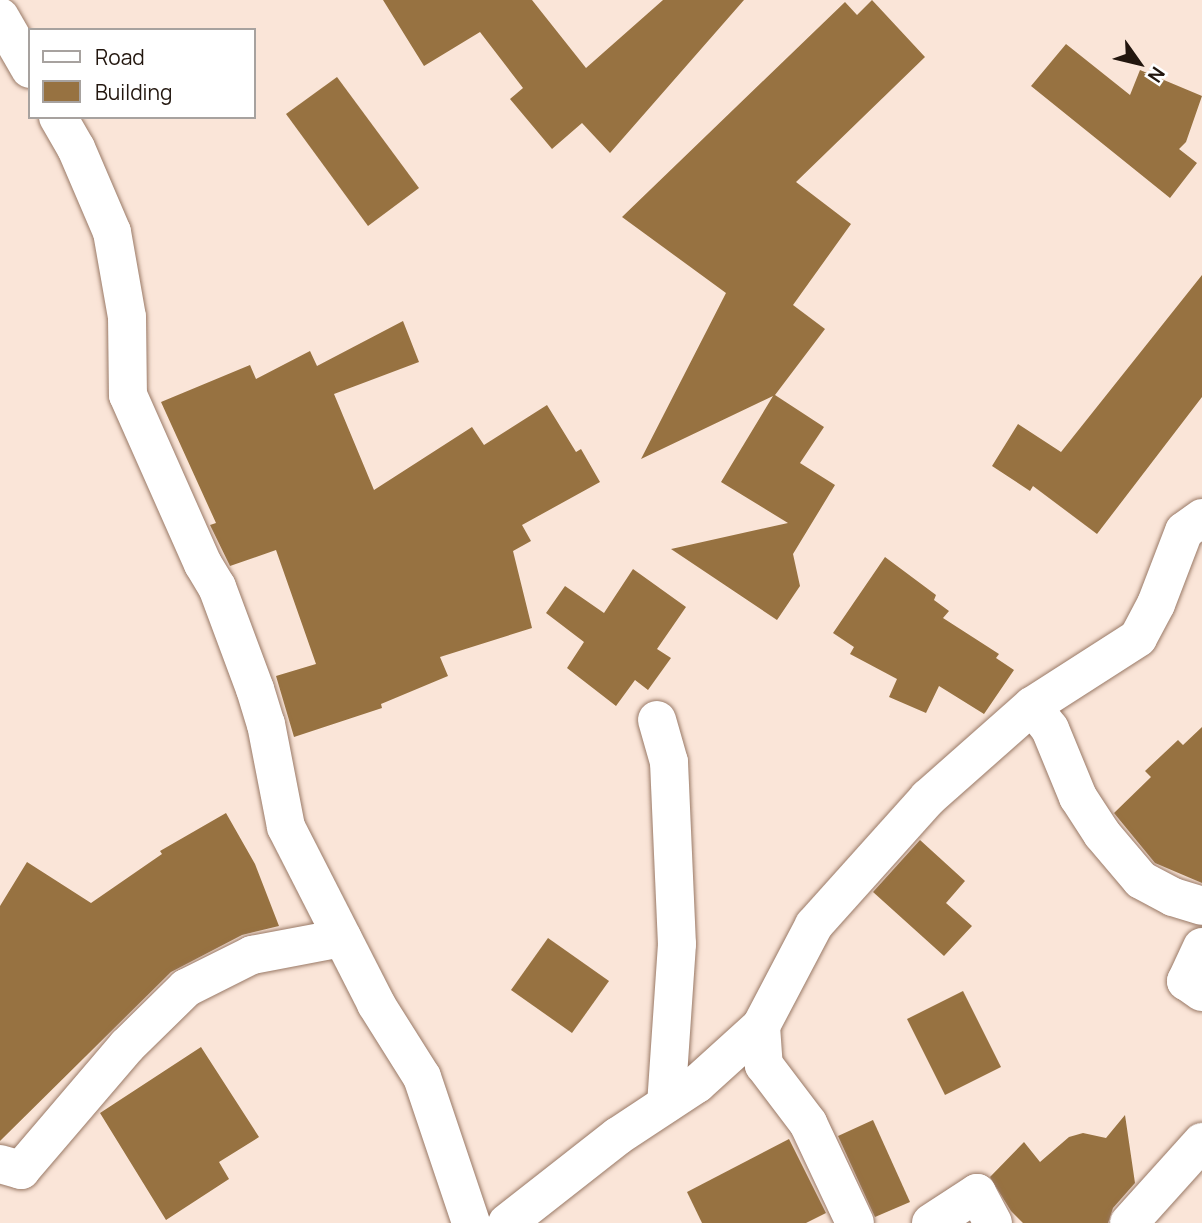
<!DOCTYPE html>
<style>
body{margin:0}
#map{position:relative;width:1202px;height:1223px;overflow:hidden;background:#fae5d8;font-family:Manrope,sans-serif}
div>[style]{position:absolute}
.building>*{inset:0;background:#977241}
.roads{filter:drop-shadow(0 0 2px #997966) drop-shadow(0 0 2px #997966)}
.minor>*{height:38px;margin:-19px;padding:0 19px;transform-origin:19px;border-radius:19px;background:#fff}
span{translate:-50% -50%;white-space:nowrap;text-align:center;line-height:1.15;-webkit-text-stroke:6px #fff;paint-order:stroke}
.legend{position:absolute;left:28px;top:28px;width:228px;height:91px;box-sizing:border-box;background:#fff;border:2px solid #a7a29f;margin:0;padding:9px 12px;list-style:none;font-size:21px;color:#22160e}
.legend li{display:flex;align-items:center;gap:14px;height:35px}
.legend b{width:35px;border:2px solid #a7a29f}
.north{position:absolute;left:1104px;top:28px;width:70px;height:70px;-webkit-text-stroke:5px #fff;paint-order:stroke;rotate:124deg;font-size:19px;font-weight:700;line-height:28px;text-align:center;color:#22160e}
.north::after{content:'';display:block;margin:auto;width:24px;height:32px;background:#22160e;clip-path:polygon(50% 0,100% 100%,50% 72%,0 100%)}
</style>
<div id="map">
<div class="building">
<div style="clip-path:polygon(383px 0,532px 0,586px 68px,663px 0,744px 0,610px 153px,582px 123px,552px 149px,510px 99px,523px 88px,480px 32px,424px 66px)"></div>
<div style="clip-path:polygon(872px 0,925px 57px,796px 182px,851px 224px,793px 305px,825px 329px,775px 395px,824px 427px,800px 463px,835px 485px,793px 554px,800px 586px,777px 620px,671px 549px,788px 523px,721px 482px,773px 396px,641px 459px,726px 293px,622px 217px,845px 2px,857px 15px)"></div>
<div style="clip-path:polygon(1066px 44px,1130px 95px,1140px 70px,1202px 96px,1186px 142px,1179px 149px,1197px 163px,1170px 198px,1031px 86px)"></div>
<div style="clip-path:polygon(337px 77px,419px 188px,368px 226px,286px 114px)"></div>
<div style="clip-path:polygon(1202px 275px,1202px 397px,1097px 534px,1033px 486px,1030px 491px,992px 466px,1018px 424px,1061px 452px)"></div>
<div style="clip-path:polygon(403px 321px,419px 362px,334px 394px,374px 490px,472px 427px,484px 445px,547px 405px,576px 452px,581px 449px,600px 482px,522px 525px,531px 541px,513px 551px,532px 628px,440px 657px,448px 676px,381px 704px,382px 708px,294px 737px,276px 676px,316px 664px,276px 550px,230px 566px,210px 525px,216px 523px,161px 402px,250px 365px,256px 379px,310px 351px,317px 366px)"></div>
<div style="clip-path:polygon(885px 557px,936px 595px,934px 600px,949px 611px,943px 618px,999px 654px,996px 658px,1014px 670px,984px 714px,939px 686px,926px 713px,889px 697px,897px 679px,850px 654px,854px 647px,833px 633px)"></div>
<div style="clip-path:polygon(633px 569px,686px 607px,657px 649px,671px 658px,648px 690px,635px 680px,616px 706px,567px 668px,584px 642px,546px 613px,565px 586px,604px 613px)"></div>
<div style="clip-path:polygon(1202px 727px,1202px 883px,1155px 863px,1114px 813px,1151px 777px,1145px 771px,1178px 740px,1183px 745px)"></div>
<div style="clip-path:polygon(226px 813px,255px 864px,279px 926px,242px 935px,171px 972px,0 1141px,0 906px,27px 862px,91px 903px,162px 854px,160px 851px)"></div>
<div style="clip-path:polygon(920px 840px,965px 881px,946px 903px,972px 926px,944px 956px,873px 892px)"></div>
<div style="clip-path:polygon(548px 938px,609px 981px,572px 1033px,511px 990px)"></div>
<div style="clip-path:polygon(963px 991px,1001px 1067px,945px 1095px,907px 1019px)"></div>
<div style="clip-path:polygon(201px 1047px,259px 1137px,219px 1162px,229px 1179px,166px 1220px,100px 1113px)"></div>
<div style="clip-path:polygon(1125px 1115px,1135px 1183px,1113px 1208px,1108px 1223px,1023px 1223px,1011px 1211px,990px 1177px,1024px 1142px,1040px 1162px,1069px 1137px,1083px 1133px,1106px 1138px)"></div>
<div style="clip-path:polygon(873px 1120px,910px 1202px,875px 1217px,838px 1136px)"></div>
<div style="clip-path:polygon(789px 1139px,826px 1213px,806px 1223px,702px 1223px,687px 1192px)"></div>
</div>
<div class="roads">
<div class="minor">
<div style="left:0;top:17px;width:60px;rotate:60deg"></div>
<div style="left:58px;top:117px;width:36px;rotate:60deg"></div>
<div style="left:76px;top:148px;width:91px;rotate:66.8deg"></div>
<div style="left:112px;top:232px;width:86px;rotate:80deg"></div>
<div style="left:127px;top:317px;width:78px;rotate:89.3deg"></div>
<div style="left:128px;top:395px;width:185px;rotate:66.1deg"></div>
<div style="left:203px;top:564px;width:27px;rotate:59deg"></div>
<div style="left:217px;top:587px;width:109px;rotate:69.6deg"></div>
<div style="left:255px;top:689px;width:37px;rotate:73deg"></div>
<div style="left:266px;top:724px;width:105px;rotate:79deg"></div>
<div style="left:286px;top:827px;width:199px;rotate:63deg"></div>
<div style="left:376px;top:1004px;width:86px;rotate:57.8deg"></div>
<div style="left:422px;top:1077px;width:154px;rotate:71.4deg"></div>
<div style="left:1202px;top:518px;width:22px;rotate:144deg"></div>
<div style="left:1184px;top:531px;width:78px;rotate:111deg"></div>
<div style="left:1156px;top:604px;width:38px;rotate:118deg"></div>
<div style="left:1138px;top:638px;width:126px;rotate:147.3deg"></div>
<div style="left:1032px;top:706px;width:29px;rotate:52deg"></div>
<div style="left:1050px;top:729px;width:74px;rotate:67.6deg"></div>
<div style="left:1078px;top:797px;width:44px;rotate:57deg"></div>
<div style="left:1102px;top:834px;width:60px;rotate:49.7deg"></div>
<div style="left:1141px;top:880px;width:36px;rotate:28deg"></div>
<div style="left:1173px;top:897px;width:30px;rotate:17deg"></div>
<div style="left:657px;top:720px;width:44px;rotate:74.1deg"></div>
<div style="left:669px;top:762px;width:182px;rotate:87.5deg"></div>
<div style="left:677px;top:944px;width:160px;rotate:93.9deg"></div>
<div style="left:1202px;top:947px;width:38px;rotate:115deg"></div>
<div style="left:1186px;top:981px;width:19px;rotate:35deg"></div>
<div style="left:761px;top:1026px;width:39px;rotate:86deg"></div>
<div style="left:764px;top:1065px;width:73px;rotate:52.8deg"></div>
<div style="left:808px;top:1123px;width:110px;rotate:64.8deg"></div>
<div style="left:0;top:1164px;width:22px;rotate:16deg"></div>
<div style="left:21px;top:1170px;width:163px;rotate:-49.5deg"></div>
<div style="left:127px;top:1046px;width:83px;rotate:-44.5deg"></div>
<div style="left:186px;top:988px;width:74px;rotate:-26.6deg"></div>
<div style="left:252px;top:955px;width:92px;rotate:-10.7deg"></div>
<div style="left:507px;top:1223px;width:141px;rotate:-38.1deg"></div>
<div style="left:618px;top:1136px;width:95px;rotate:-33.4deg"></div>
<div style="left:697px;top:1084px;width:86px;rotate:-42.2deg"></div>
<div style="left:761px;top:1026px;width:114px;rotate:-62.3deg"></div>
<div style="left:814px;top:925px;width:171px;rotate:-48.1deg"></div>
<div style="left:928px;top:798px;width:139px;rotate:-41.5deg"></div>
<div style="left:931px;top:1223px;width:55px;rotate:-33.1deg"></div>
<div style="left:977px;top:1193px;width:34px;rotate:62deg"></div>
<div style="left:1129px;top:1223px;width:109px;rotate:-48deg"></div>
</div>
</div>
<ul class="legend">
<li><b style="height:9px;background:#fff"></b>Road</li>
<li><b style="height:19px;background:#977241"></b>Building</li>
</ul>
<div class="north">N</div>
</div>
